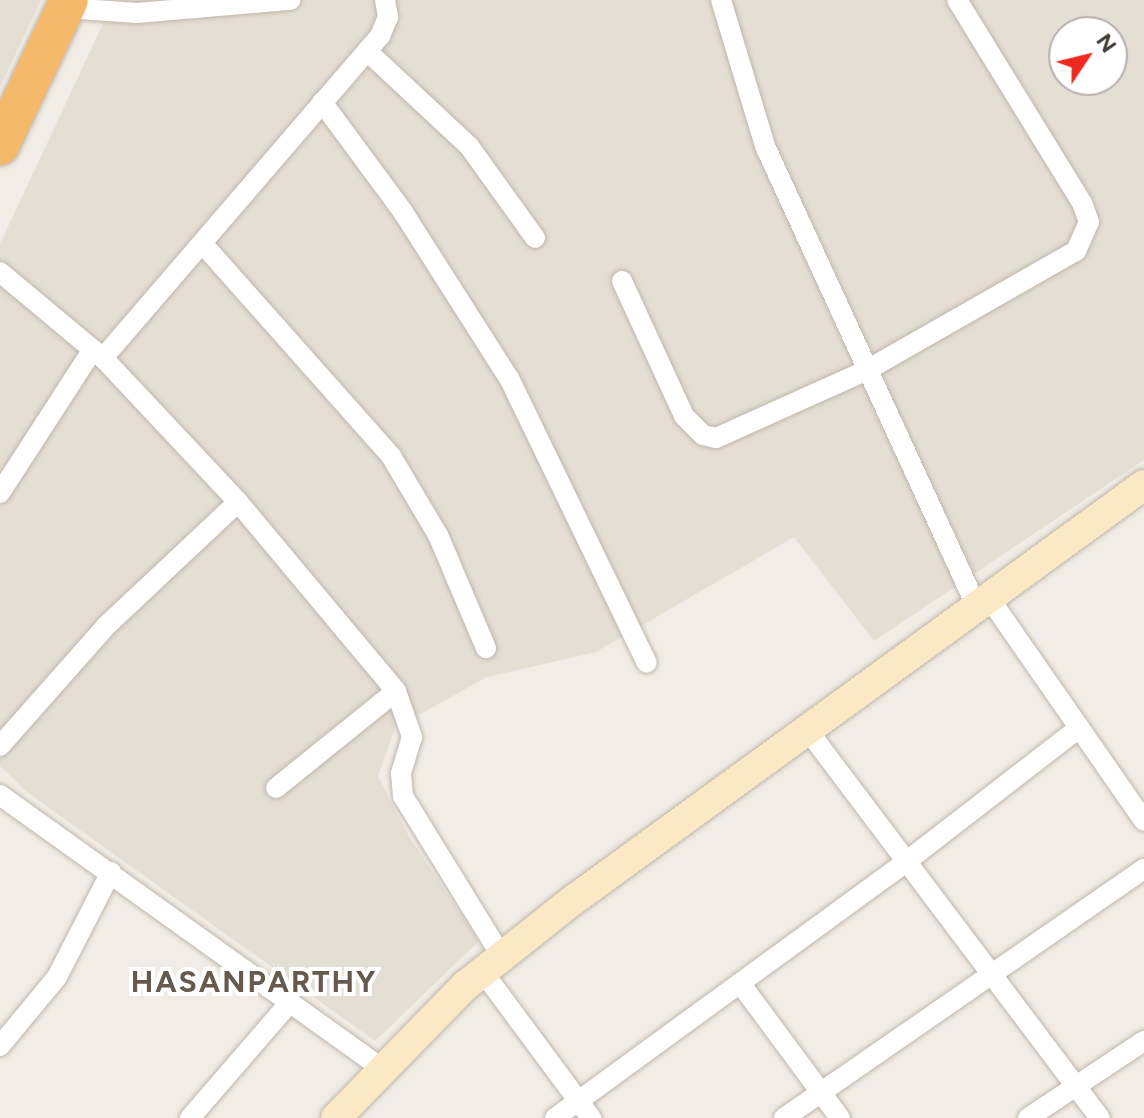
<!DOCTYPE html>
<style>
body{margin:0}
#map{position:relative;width:1144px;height:1118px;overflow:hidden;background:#f1ece5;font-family:Figtree,sans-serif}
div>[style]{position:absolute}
.residential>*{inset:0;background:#e5ded3}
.roads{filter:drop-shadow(0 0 2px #bfb6ab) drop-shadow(0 0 2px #bfb6ab)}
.street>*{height:20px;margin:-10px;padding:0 10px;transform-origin:10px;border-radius:10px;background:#fff}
.secondary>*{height:30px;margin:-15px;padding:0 15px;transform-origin:15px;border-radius:15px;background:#fbe8c5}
.highway>*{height:38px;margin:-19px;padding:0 19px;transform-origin:19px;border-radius:19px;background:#f5b96c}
span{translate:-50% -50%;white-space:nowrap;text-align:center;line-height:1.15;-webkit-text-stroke:8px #fff;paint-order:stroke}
.district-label{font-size:30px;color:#66594d;font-weight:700;letter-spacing:2px}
.north{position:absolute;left:1048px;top:16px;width:80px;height:80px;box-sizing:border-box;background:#fff;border:2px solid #b4b1ae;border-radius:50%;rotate:55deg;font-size:22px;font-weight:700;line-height:32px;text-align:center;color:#433c35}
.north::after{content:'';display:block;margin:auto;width:28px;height:36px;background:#ee2920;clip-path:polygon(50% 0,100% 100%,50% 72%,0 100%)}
</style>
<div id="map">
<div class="residential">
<div style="clip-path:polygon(0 0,41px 0,0 87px)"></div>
<div style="clip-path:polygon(evenodd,114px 0,1144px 0,1144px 460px,874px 641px,794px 537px,596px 652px,487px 677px,395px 728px,378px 776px,408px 835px,479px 941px,375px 1041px,28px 793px,0 766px,0 244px,114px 0,1064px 32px,1112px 32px,1112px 80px,1064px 80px,1064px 32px)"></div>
</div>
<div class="roads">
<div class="street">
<div style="left:721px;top:0;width:152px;rotate:73.2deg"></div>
<div style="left:765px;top:146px;width:503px;rotate:65.32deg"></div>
<div style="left:65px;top:8px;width:72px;rotate:4deg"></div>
<div style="left:137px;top:13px;width:154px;rotate:-4.9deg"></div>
<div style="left:367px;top:51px;width:139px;rotate:43deg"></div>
<div style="left:469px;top:146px;width:113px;rotate:54.3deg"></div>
<div style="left:322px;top:102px;width:137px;rotate:53.6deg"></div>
<div style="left:403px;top:212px;width:199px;rotate:57.5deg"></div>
<div style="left:510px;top:380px;width:314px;rotate:64.2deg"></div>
<div style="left:202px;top:243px;width:285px;rotate:48.4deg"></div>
<div style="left:391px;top:456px;width:92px;rotate:59.3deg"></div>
<div style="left:438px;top:535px;width:123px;rotate:67deg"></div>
<div style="left:0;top:272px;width:134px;rotate:39.9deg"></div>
<div style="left:103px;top:358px;width:197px;rotate:46.8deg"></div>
<div style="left:238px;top:502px;width:246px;rotate:50.1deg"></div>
<div style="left:396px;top:691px;width:49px;rotate:70.8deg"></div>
<div style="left:412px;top:737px;width:38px;rotate:107deg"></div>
<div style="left:401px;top:773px;width:23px;rotate:85deg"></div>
<div style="left:403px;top:796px;width:189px;rotate:58.4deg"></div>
<div style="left:622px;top:281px;width:149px;rotate:65.3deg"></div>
<div style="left:684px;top:416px;width:27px;rotate:45deg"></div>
<div style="left:703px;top:435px;width:13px;rotate:13deg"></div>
<div style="left:716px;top:438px;width:166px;rotate:-24.2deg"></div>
<div style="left:867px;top:370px;width:241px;rotate:-29.7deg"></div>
<div style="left:1076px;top:251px;width:32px;rotate:-66deg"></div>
<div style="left:1089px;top:222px;width:20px;rotate:-110deg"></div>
<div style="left:1082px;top:203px;width:238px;rotate:-121.6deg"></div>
<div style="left:103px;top:358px;width:425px;rotate:-49.3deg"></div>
<div style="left:380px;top:36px;width:21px;rotate:-67deg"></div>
<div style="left:388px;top:17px;width:17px;rotate:-100deg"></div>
<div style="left:0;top:493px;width:171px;rotate:-57.1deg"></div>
<div style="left:987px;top:595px;width:275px;rotate:55.2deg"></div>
<div style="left:806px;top:728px;width:488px;rotate:53deg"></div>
<div style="left:0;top:746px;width:160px;rotate:-48.5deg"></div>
<div style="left:106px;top:626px;width:181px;rotate:-43.2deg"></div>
<div style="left:276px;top:788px;width:154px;rotate:-38.9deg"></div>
<div style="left:0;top:795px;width:470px;rotate:35.6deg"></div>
<div style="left:483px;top:972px;width:182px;rotate:53.5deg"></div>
<div style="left:740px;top:983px;width:168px;rotate:53.5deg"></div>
<div style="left:0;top:1046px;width:89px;rotate:-50.4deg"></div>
<div style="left:57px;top:977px;width:118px;rotate:-62.8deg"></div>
<div style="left:190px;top:1118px;width:153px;rotate:-49.2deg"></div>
<div style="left:555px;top:1118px;width:436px;rotate:-36.1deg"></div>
<div style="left:907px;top:861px;width:217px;rotate:-37.7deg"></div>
<div style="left:784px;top:1118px;width:438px;rotate:-34.7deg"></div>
<div style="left:1028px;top:1118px;width:139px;rotate:-33.6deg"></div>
</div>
<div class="secondary">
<div style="left:336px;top:1118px;width:185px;rotate:-45.7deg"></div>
<div style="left:465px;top:986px;width:137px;rotate:-38.5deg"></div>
<div style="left:572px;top:901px;width:707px;rotate:-36.03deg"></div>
</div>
<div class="highway">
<div style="left:0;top:146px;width:161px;rotate:-64.7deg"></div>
</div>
</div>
<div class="district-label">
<span style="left:254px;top:982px">HASANPARTHY</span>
</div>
<div class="north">N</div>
</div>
